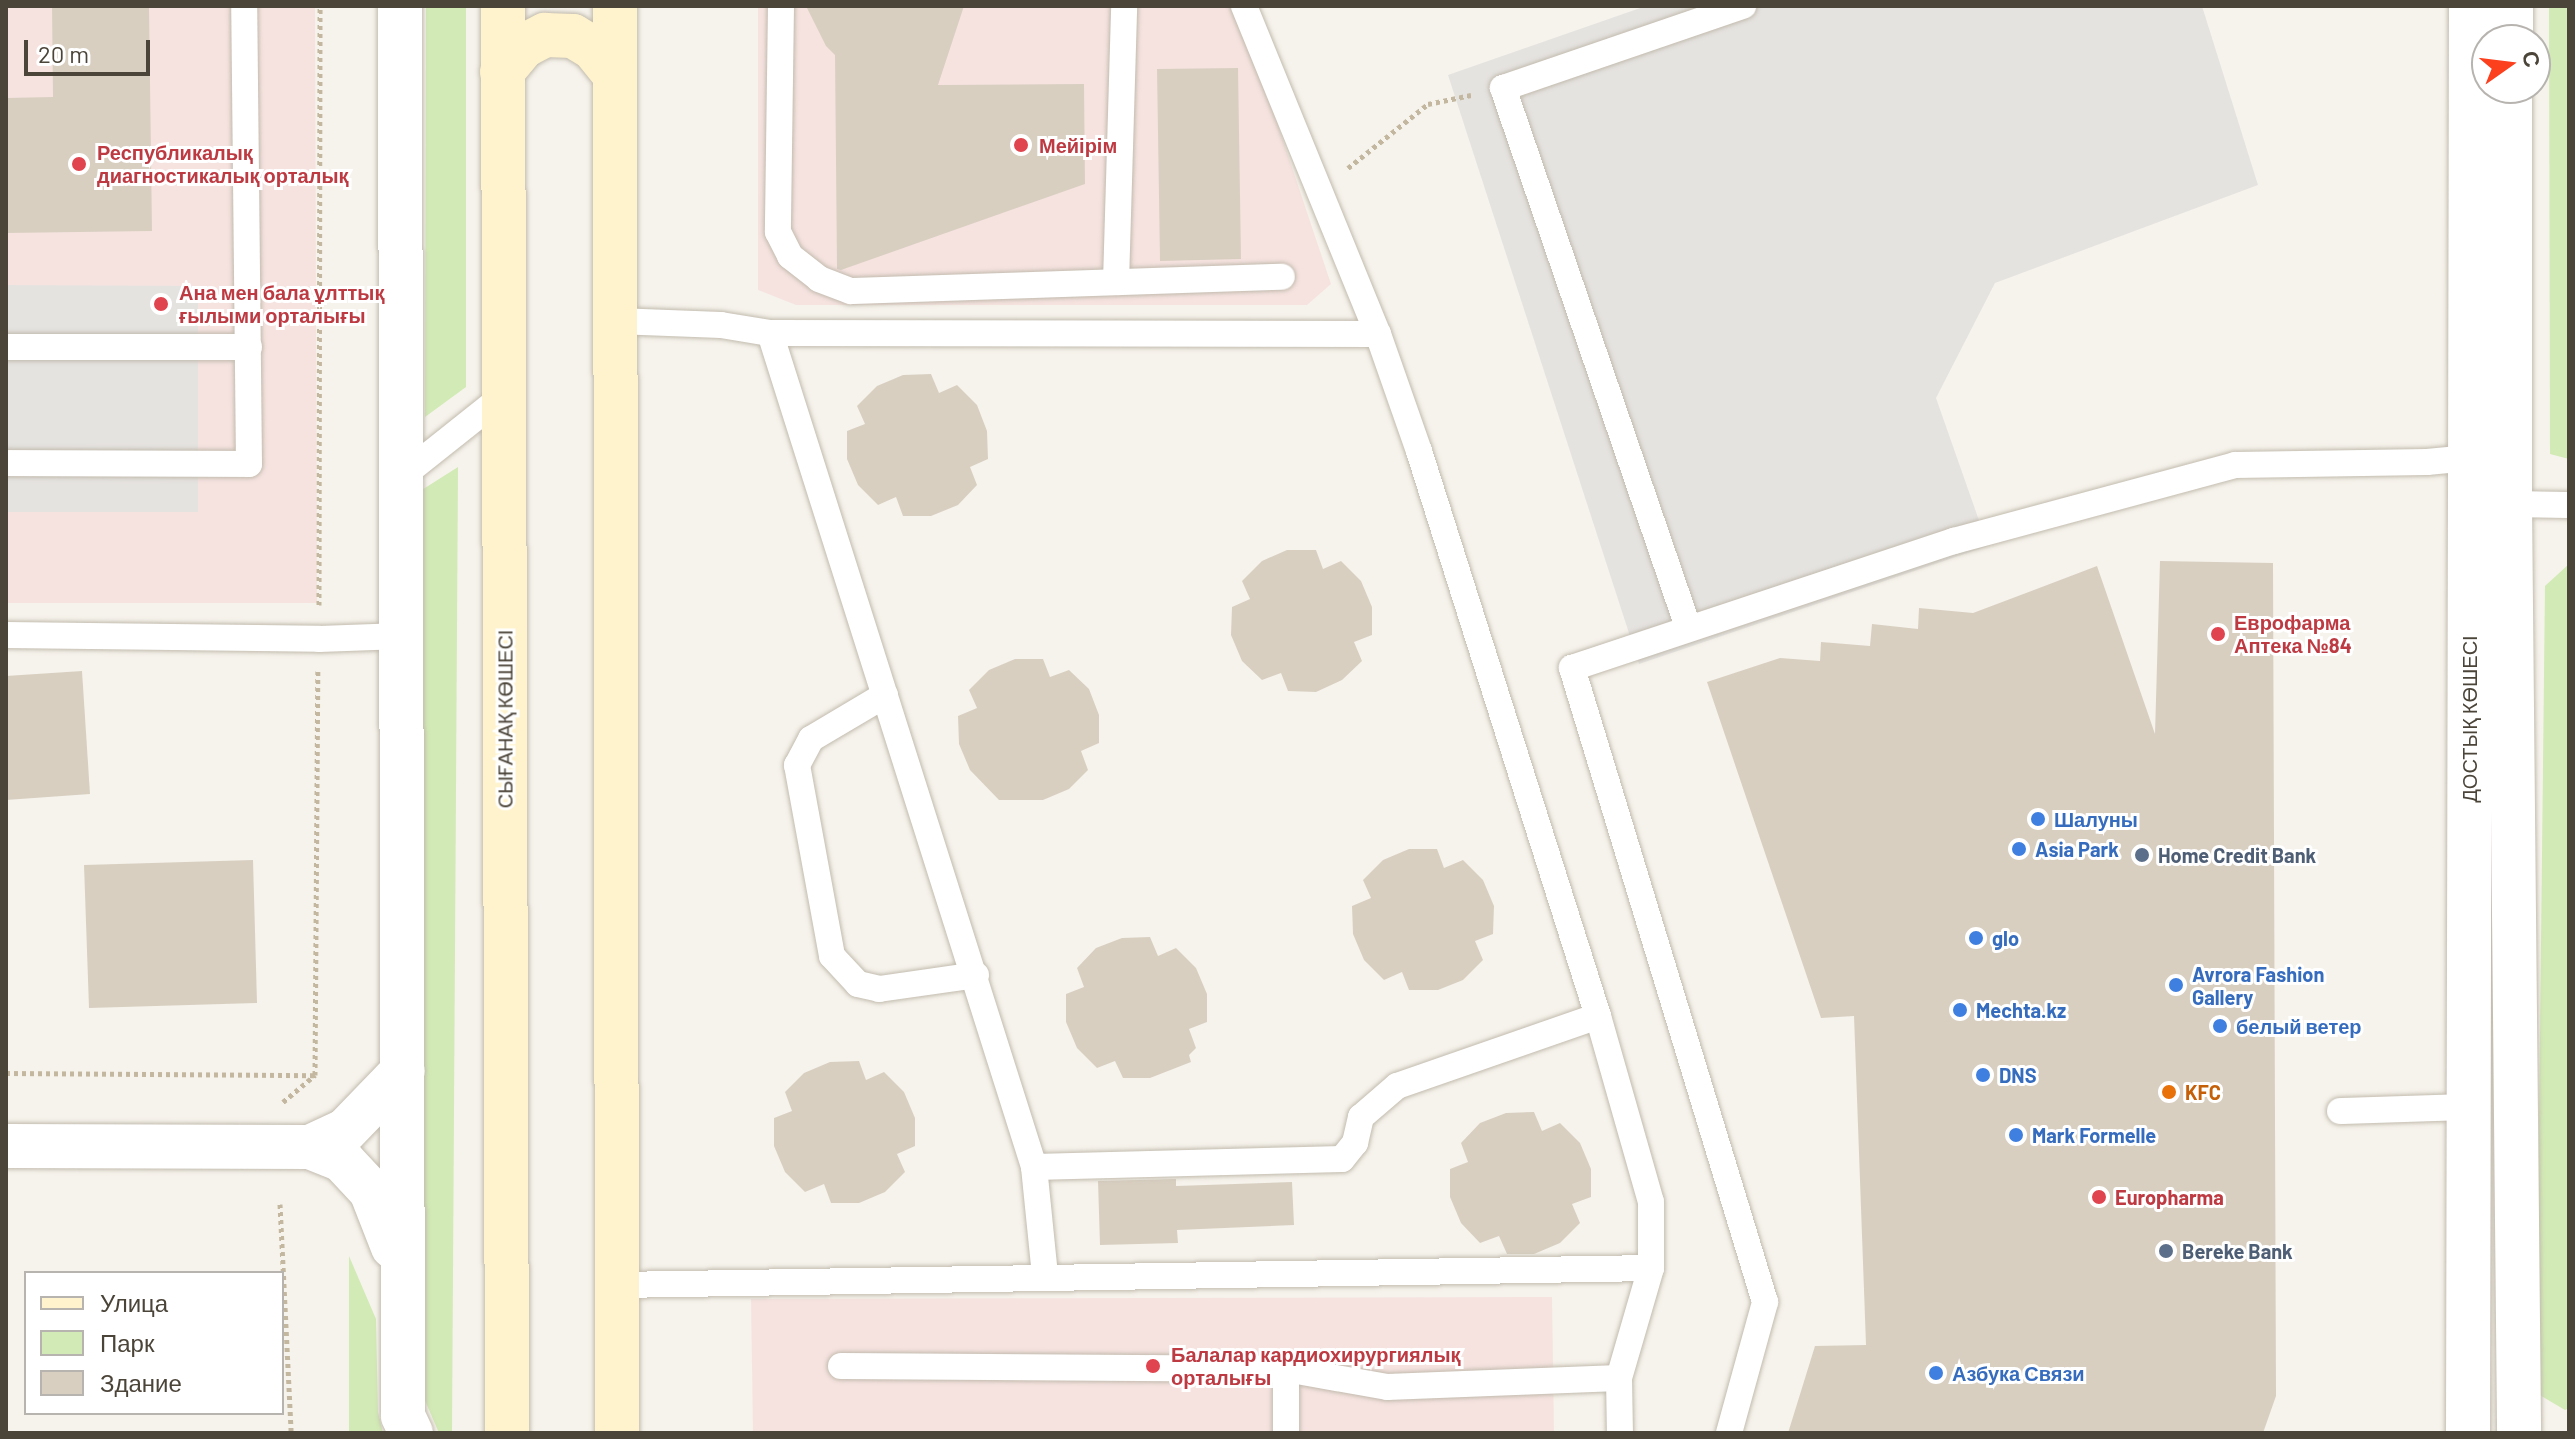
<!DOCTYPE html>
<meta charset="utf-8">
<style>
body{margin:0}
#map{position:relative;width:2575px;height:1439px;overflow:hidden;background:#f6f3ec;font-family:Barlow,sans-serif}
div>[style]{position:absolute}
.medical>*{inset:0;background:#f6e3e0}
.green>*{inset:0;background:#d2eab5}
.parking>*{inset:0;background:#e5e3e0}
.building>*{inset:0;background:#d8cfc1}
.path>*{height:5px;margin-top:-2.5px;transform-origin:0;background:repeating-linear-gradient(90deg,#c4b79f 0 4px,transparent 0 8px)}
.roads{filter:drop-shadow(0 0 2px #c2bbae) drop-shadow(0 0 2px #c2bbae)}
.service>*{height:26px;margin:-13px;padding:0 13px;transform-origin:13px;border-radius:13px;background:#fff}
.minor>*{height:44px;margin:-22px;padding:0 22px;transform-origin:22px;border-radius:22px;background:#fff}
.tertiary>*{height:44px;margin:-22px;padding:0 22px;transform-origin:22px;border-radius:22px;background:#fff}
.secondary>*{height:44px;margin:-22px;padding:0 22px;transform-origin:22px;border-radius:22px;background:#fff3cd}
.dots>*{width:22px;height:22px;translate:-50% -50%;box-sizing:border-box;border:4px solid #fff;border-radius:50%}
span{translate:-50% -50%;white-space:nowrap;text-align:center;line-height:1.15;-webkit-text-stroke:6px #fff;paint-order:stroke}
.health-label{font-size:20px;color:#be3a42;font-weight:700}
.left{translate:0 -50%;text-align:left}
.street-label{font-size:20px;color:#4b4439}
.shop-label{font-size:20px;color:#366cbe;font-weight:700}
.service-label{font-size:20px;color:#4e5e75;font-weight:700}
.food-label{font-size:20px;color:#c56008;font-weight:700}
.frame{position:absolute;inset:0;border:8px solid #4b4439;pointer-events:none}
.legend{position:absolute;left:24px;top:1271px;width:260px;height:144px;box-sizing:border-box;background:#fff;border:2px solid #b7b4b0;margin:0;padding:10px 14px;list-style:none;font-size:24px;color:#4b4439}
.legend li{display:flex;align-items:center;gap:16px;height:40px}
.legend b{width:40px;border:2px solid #b7b4b0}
.north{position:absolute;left:2471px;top:24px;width:80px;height:80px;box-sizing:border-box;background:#fff;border:2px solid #b7b4b0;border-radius:50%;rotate:76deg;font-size:22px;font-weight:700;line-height:32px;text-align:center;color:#4b4439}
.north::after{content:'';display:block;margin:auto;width:28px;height:36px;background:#fc3f1d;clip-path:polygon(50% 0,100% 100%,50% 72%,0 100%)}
.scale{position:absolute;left:24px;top:40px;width:126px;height:36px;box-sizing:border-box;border:4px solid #4b4439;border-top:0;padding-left:10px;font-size:24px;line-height:28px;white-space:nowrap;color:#4b4439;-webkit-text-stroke:6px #fff;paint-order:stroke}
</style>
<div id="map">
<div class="medical">
<div style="clip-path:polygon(6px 6px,315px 6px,317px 603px,6px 603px)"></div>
<div style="clip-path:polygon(758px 6px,1238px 6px,1331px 284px,1307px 305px,796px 305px,758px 290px)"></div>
<div style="clip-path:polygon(1552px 1297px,1554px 1433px,753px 1433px,751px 1299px)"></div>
</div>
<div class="green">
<div style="clip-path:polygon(426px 6px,466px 6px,466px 387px,425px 417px)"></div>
<div style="clip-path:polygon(2549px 6px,2569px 6px,2569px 459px,2550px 454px)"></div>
<div style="clip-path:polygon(458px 467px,452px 1433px,439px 1433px,417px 1382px,417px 493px)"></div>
<div style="clip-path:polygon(2569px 564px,2569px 1408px,2565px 1410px,2536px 1393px,2545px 586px)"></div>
<div style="clip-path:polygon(349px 1256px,376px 1319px,378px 1412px,383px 1433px,349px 1433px)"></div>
</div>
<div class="parking">
<div style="clip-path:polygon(1646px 6px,2202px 6px,2258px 185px,1995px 283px,1936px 398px,1988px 546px,1639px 664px,1448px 75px)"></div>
<div style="clip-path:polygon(6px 285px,198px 286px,198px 512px,6px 512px)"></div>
</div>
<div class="building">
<div style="clip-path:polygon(52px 6px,149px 6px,152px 231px,6px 233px,6px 98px,53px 97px)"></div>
<div style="clip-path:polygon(806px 6px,964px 6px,938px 85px,1084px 84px,1085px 184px,841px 270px,837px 269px,835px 55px,826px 46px)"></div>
<div style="clip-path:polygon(1238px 68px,1241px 259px,1160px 261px,1157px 69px)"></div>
<div style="clip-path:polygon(931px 374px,939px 393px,957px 385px,977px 405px,987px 431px,988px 459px,970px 467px,977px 485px,958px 505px,931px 516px,903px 516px,896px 497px,878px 505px,858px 485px,847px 459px,847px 431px,865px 424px,857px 406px,877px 386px,903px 375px)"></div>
<div style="clip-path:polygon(1287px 550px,1316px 550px,1323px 569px,1341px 561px,1361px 581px,1372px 607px,1372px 635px,1354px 642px,1362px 661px,1342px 680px,1316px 692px,1288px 691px,1281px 673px,1262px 680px,1242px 661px,1231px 635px,1232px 607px,1250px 599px,1242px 581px,1262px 561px)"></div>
<div style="clip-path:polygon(2160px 561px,2273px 563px,2276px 1396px,2263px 1433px,1788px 1433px,1815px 1346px,1866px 1345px,1854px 1016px,1821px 1018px,1707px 682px,1780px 658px,1820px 661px,1821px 642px,1870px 646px,1872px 624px,1918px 629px,1919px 608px,1973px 613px,2097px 566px,2155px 734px)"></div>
<div style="clip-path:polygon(1015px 659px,1043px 659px,1050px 677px,1069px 670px,1089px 689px,1099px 715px,1099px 743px,1081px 751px,1088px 770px,1069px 789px,1043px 800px,999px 800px,970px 770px,959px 744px,958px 716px,977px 708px,969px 690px,989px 670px)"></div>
<div style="clip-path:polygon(82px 671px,90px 794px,6px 800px,6px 676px)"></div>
<div style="clip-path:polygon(1409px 849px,1437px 849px,1444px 868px,1463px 860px,1483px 880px,1494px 906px,1493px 934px,1475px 941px,1483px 960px,1463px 980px,1438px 990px,1409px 990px,1402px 972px,1384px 980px,1364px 960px,1353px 934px,1352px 906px,1371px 898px,1363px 880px,1383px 860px)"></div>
<div style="clip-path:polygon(253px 860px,257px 1003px,89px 1008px,84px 865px)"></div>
<div style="clip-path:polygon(1150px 937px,1158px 956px,1176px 948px,1196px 968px,1207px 994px,1207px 1022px,1189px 1029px,1196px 1048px,1189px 1055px,1191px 1062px,1150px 1078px,1123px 1078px,1115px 1061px,1097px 1068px,1077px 1048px,1066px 1022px,1066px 994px,1084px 987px,1077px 968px,1096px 948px,1122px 938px)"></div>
<div style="clip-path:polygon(859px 1061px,866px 1080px,884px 1072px,904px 1092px,915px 1118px,915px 1146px,897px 1154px,905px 1172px,885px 1192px,859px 1203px,831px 1203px,824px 1184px,805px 1192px,785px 1172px,774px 1146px,774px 1118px,792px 1111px,785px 1092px,804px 1073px,830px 1062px)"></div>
<div style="clip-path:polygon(1534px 1112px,1542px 1131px,1560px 1123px,1580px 1143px,1591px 1169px,1591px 1197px,1572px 1204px,1580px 1223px,1560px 1243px,1534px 1254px,1507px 1254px,1499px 1236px,1480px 1243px,1461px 1223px,1450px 1197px,1450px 1169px,1468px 1162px,1461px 1143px,1480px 1123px,1506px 1113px)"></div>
<div style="clip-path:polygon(1176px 1179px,1176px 1186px,1292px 1182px,1294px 1225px,1177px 1230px,1178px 1243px,1100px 1245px,1098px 1181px)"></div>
</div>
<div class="path">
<div style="left:1348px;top:168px;width:102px;rotate:-38.7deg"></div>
<div style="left:1428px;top:104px;width:44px;rotate:-11.8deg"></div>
<div style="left:319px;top:605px;width:599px;rotate:-89.9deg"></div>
<div style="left:6px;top:1073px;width:308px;rotate:0.4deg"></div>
<div style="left:283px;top:1102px;width:42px;rotate:-40.2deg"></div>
<div style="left:315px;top:1075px;width:404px;rotate:-89.6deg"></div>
<div style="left:280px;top:1204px;width:229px;rotate:87.2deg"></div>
</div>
<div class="roads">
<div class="service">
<div style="left:781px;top:6px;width:226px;rotate:90.8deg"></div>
<div style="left:778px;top:232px;width:27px;rotate:63deg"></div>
<div style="left:790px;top:256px;width:37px;rotate:38deg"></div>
<div style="left:819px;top:279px;width:34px;rotate:21deg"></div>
<div style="left:851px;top:291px;width:431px;rotate:-1.9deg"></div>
<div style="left:1244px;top:6px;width:354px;rotate:67.8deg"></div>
<div style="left:1378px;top:334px;width:124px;rotate:70.7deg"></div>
<div style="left:1419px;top:451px;width:593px;rotate:72.42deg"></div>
<div style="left:1598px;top:1016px;width:193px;rotate:74.1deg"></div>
<div style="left:1651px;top:1202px;width:66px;rotate:90deg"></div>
<div style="left:1651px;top:1268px;width:115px;rotate:106.2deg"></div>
<div style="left:1619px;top:1378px;width:55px;rotate:89deg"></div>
<div style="left:1116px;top:282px;width:276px;rotate:-88.3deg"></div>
<div style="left:616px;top:321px;width:105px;rotate:2.2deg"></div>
<div style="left:721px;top:325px;width:50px;rotate:9.3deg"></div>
<div style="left:770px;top:333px;width:608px;rotate:0.09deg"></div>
<div style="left:770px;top:333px;width:875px;rotate:72.43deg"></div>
<div style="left:1034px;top:1167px;width:110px;rotate:84.2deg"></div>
<div style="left:6px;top:347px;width:243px"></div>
<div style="left:6px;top:463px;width:243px;rotate:0.2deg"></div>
<div style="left:249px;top:464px;width:458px;rotate:-90.6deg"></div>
<div style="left:401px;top:477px;width:132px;rotate:-38.5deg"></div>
<div style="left:2510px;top:504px;width:59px;rotate:1deg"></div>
<div style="left:1688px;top:627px;width:570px;rotate:-108.94deg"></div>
<div style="left:1503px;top:88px;width:254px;rotate:-18.9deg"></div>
<div style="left:6px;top:635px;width:313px;rotate:0.7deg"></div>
<div style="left:319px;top:639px;width:83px;rotate:-2.1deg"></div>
<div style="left:885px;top:695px;width:86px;rotate:149.3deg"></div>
<div style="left:811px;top:739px;width:30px;rotate:118deg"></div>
<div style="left:797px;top:765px;width:194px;rotate:79.6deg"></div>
<div style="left:832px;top:956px;width:38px;rotate:47deg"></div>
<div style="left:858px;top:984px;width:22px;rotate:13deg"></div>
<div style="left:879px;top:989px;width:98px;rotate:-8.2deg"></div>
<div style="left:2340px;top:1111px;width:129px;rotate:-1.8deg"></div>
<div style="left:1034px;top:1167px;width:308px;rotate:-1.5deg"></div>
<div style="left:1342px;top:1159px;width:21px;rotate:-51deg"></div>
<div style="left:1355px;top:1143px;width:27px;rotate:-77deg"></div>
<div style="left:1361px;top:1117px;width:48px;rotate:-40.7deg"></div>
<div style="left:1397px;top:1086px;width:213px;rotate:-19.2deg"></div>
<div style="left:617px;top:1285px;width:1034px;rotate:-0.94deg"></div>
<div style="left:841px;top:1366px;width:445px;rotate:0.4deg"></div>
<div style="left:1286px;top:1369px;width:103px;rotate:10.1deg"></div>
<div style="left:1387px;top:1387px;width:232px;rotate:-2.2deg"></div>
<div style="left:1286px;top:1369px;width:64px;rotate:90deg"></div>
<div style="left:1729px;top:1433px;width:136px;rotate:-74.6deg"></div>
<div style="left:1765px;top:1302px;width:663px;rotate:-106.93deg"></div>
<div style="left:1572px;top:668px;width:403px;rotate:-18.4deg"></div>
<div style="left:1954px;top:541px;width:291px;rotate:-15.1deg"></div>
<div style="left:2235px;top:465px;width:192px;rotate:-0.9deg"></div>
<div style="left:2427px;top:462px;width:42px;rotate:-5.4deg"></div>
</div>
<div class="minor">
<div style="left:400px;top:6px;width:1410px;rotate:89.88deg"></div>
<div style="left:403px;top:1416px;width:19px;rotate:65deg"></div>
<div style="left:6px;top:1146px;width:304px;rotate:0.2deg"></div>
<div style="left:310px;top:1147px;width:35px;rotate:22deg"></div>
<div style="left:342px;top:1160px;width:42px;rotate:46.9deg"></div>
<div style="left:371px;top:1191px;width:60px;rotate:68.6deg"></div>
<div style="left:310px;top:1147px;width:38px;rotate:-25deg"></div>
<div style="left:345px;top:1131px;width:83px;rotate:-46deg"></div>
</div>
<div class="tertiary">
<div style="left:2511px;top:40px;width:34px;rotate:-90deg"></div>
<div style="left:2510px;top:88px;width:416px;rotate:90deg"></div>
<div style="left:2510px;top:504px;width:929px;rotate:89.44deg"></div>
<div style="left:2468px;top:1433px;width:1427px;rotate:-89.88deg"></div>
</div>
<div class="secondary">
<div style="left:503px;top:6px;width:1427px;rotate:89.84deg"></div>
<div style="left:615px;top:6px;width:1427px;rotate:89.92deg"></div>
<div style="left:502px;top:72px;width:34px;rotate:-50deg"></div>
<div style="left:524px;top:46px;width:24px;rotate:-28deg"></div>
<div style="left:545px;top:35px;width:28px;rotate:2deg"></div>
<div style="left:573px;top:36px;width:23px;rotate:31deg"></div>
<div style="left:593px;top:48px;width:35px;rotate:51deg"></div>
</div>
</div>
<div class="dots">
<div style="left:1021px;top:145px;background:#e0444e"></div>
<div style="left:79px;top:164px;background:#e0444e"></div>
<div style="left:161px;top:304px;background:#e0444e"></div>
<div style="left:2218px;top:634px;background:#e0444e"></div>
<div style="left:2038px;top:819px;background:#3f7fe0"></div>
<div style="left:2019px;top:849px;background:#3f7fe0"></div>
<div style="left:2142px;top:855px;background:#5c6f8a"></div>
<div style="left:1976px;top:938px;background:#3f7fe0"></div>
<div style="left:2176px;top:985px;background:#3f7fe0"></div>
<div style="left:1960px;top:1010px;background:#3f7fe0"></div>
<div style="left:2220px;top:1026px;background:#3f7fe0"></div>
<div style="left:1983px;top:1075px;background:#3f7fe0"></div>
<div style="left:2169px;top:1092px;background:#e8710a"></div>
<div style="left:2016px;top:1135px;background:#3f7fe0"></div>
<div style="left:2099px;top:1197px;background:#e0444e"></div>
<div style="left:2166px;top:1251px;background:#5c6f8a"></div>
<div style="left:1153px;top:1366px;background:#e0444e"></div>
<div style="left:1936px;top:1373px;background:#3f7fe0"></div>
</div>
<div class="health-label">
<span class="left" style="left:1039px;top:145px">Мейірім</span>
<span class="left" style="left:97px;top:164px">Республикалық<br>диагностикалық орталық</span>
<span class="left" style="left:179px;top:304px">Ана мен бала ұлттық<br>ғылыми орталығы</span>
<span class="left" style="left:2234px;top:634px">Еврофарма<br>Аптека №84</span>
<span class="left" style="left:2115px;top:1197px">Europharma</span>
<span class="left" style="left:1171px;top:1366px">Балалар кардиохирургиялық<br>орталығы</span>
</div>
<div class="street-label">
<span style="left:505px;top:719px;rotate:-90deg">СЫҒАНАҚ КӨШЕСІ</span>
<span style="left:2469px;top:719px;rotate:-90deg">ДОСТЫҚ КӨШЕСІ</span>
</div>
<div class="shop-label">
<span class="left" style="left:2054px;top:819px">Шалуны</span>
<span class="left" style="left:2035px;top:849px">Asia Park</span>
<span class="left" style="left:1992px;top:938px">glo</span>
<span class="left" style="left:2192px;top:986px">Avrora Fashion<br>Gallery</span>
<span class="left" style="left:1976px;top:1010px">Mechta.kz</span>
<span class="left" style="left:2236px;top:1026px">белый ветер</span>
<span class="left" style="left:1999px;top:1075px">DNS</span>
<span class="left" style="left:2032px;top:1135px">Mark Formelle</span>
<span class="left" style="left:1952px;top:1373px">Азбука Связи</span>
</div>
<div class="service-label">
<span class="left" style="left:2158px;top:855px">Home Credit Bank</span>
<span class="left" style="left:2182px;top:1251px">Bereke Bank</span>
</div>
<div class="food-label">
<span class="left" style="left:2185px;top:1092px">KFC</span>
</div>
<div class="frame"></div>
<ul class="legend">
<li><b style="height:10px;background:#fff3cd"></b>Улица</li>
<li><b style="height:22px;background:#d2eab5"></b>Парк</li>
<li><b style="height:22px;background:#d8cfc1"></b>Здание</li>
</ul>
<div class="north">С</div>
<div class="scale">20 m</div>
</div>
